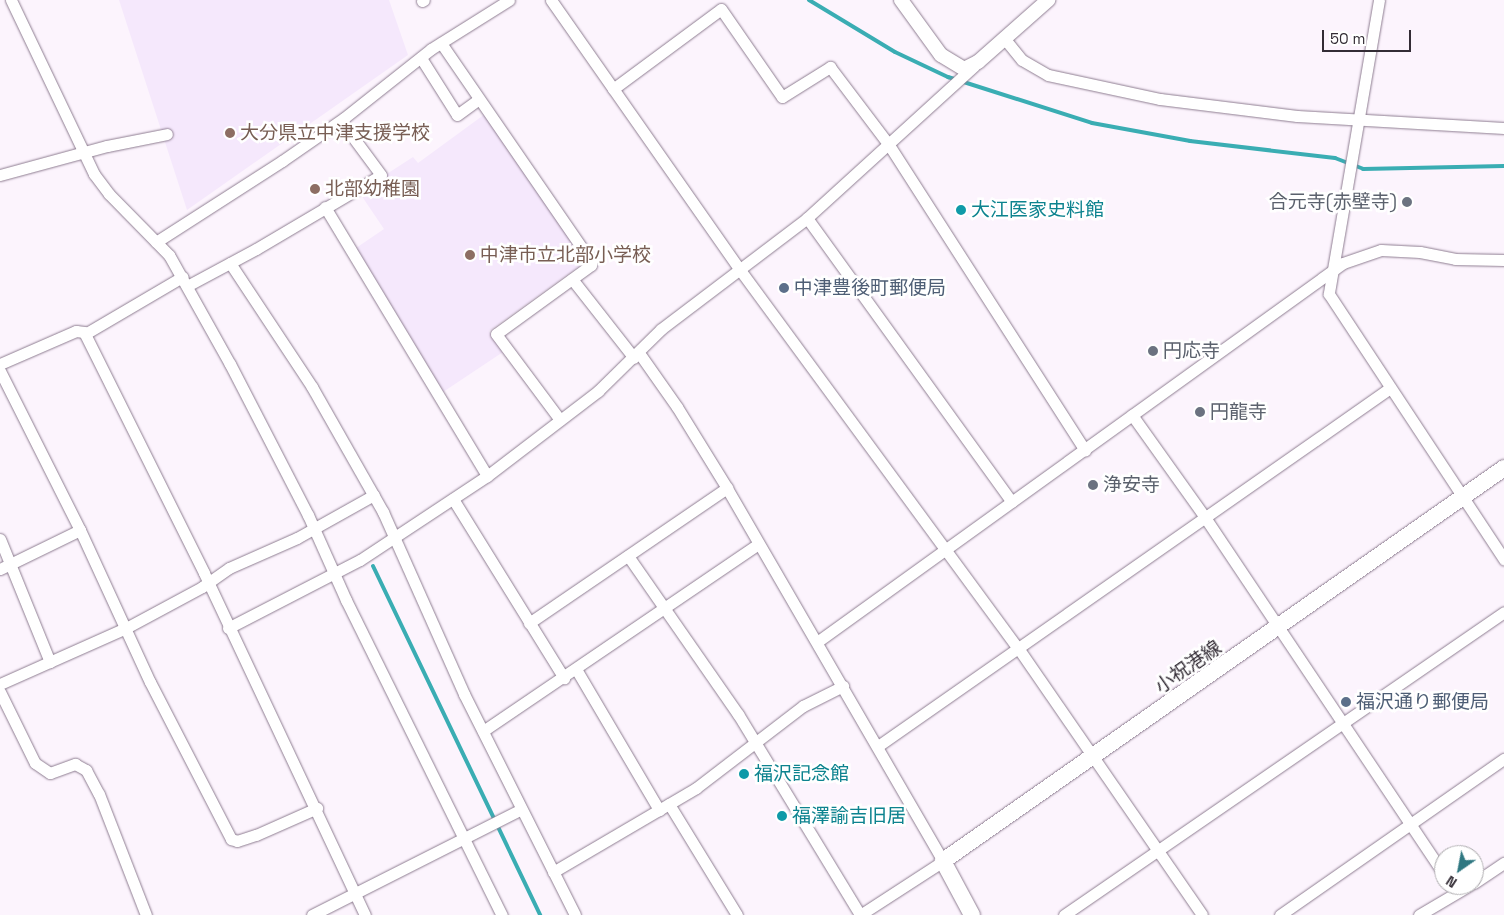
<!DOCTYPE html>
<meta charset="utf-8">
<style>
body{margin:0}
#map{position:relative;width:1504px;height:915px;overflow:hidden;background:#fcf4fd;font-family:"Space Grotesk","Noto Sans JP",sans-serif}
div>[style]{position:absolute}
.education>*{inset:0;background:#f5e8fc}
.stream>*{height:4px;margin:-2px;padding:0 2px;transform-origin:2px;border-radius:2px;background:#3aadb3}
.roads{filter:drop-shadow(0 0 1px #8e7d91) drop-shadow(0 0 1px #8e7d91)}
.minor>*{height:11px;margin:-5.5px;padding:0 5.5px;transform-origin:5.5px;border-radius:5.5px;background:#fff}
.tertiary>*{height:14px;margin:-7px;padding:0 7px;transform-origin:7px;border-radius:7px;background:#fff}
.secondary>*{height:16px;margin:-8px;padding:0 8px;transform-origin:8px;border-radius:8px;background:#fff}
.dots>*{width:14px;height:14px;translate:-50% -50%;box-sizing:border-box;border:2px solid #fff;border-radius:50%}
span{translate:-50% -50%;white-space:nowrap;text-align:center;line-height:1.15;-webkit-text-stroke:5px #fff;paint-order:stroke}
.education-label{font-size:19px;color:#785e54}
.left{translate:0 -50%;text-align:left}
.worship-label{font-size:19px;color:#5b616d}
.right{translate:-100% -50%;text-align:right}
.culture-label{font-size:19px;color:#0d838f}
.service-label{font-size:19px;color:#4e5e75}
.street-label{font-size:19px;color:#332c35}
.north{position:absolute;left:1434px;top:845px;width:50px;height:50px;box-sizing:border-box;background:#fff;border:1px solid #adabae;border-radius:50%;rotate:213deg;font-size:14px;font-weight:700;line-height:20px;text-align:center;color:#332c35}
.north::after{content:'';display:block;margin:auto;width:18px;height:22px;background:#2f7781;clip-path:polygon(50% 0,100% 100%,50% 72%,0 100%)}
.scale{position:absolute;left:1322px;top:30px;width:89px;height:22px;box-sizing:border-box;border:2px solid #332c35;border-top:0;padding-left:6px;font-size:15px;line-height:18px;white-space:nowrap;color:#332c35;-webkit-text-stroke:4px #fff;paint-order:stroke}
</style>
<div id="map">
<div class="education">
<div style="clip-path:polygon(119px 0,389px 0,408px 55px,187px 210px)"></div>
<div style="clip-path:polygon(485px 114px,585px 262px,489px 331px,503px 352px,443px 392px,356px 248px,384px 229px,359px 192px,413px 157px,418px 163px)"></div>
</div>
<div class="stream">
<div style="left:809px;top:0;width:100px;rotate:31.2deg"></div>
<div style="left:895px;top:52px;width:59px;rotate:25.3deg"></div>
<div style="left:948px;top:77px;width:151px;rotate:17.7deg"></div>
<div style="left:1092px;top:123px;width:100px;rotate:10.4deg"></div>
<div style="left:1190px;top:141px;width:146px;rotate:6.7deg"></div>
<div style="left:1335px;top:158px;width:30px;rotate:21deg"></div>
<div style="left:1363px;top:169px;width:141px;rotate:-1.2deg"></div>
<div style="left:373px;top:566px;width:387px;rotate:64.4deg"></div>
</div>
<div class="roads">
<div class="minor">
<div style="left:11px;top:0;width:193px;rotate:64.5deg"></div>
<div style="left:94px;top:174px;width:25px;rotate:53deg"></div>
<div style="left:109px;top:194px;width:86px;rotate:45.5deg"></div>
<div style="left:169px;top:255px;width:125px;rotate:60.8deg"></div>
<div style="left:230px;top:364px;width:170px;rotate:62.7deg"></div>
<div style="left:308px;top:515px;width:93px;rotate:65.9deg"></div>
<div style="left:346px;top:600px;width:352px;rotate:63.7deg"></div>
<div style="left:551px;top:0;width:330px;rotate:55deg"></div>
<div style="left:740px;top:270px;width:469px;rotate:53.7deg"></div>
<div style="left:1018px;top:648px;width:324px;rotate:55.4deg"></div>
<div style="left:1379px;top:0;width:298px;rotate:99.7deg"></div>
<div style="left:1329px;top:294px;width:318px;rotate:56.6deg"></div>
<div style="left:422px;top:1px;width:2px;rotate:-27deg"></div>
<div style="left:1004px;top:38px;width:28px;rotate:51deg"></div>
<div style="left:1022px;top:60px;width:30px;rotate:30deg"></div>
<div style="left:1048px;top:75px;width:115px;rotate:12.1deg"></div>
<div style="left:1160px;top:99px;width:138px;rotate:7.1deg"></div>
<div style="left:1297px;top:116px;width:207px;rotate:3.3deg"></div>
<div style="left:441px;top:43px;width:265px;rotate:55.5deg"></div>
<div style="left:591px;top:261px;width:4px;rotate:90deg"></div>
<div style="left:591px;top:265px;width:117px;rotate:144deg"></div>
<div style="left:496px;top:334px;width:107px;rotate:53.3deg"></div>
<div style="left:421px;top:58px;width:67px;rotate:57.7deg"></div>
<div style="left:457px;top:115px;width:27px;rotate:-36deg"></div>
<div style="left:613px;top:89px;width:134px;rotate:-36.5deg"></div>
<div style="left:721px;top:9px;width:107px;rotate:55.3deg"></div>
<div style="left:782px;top:97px;width:57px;rotate:-32deg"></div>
<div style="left:830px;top:67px;width:98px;rotate:52.9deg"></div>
<div style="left:889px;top:145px;width:363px;rotate:57.3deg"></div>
<div style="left:0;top:175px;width:111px;rotate:-15.2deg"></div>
<div style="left:107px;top:146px;width:61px;rotate:-11.3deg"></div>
<div style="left:325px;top:207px;width:314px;rotate:58.9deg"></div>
<div style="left:807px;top:218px;width:350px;rotate:54.2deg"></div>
<div style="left:156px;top:242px;width:150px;rotate:-32.7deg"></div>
<div style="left:282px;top:161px;width:75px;rotate:-34.7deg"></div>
<div style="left:344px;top:118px;width:111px;rotate:-38.4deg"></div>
<div style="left:431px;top:49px;width:92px;rotate:-32.1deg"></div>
<div style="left:230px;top:263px;width:149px;rotate:56.5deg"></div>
<div style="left:312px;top:387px;width:144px;rotate:60.4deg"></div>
<div style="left:383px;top:512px;width:199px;rotate:66deg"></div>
<div style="left:464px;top:694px;width:247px;rotate:63.3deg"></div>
<div style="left:572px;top:279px;width:100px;rotate:51.9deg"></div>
<div style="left:187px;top:286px;width:78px;rotate:-28.2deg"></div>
<div style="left:256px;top:249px;width:145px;rotate:-30.6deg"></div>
<div style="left:381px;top:175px;width:67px;rotate:-126.5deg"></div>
<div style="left:85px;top:334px;width:113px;rotate:-30.4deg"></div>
<div style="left:0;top:364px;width:83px;rotate:-23.5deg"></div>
<div style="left:76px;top:331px;width:8px;rotate:7deg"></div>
<div style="left:84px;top:332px;width:269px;rotate:63.5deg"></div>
<div style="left:204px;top:573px;width:378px;rotate:64.8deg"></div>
<div style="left:0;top:371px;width:178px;rotate:63.3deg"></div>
<div style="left:80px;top:530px;width:167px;rotate:65.3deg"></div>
<div style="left:150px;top:682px;width:177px;rotate:62.7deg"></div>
<div style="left:231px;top:839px;width:6px;rotate:18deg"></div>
<div style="left:237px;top:841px;width:20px;rotate:-18deg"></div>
<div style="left:256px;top:835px;width:67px;rotate:-23.9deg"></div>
<div style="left:1132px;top:415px;width:124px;rotate:54.5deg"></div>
<div style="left:1204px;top:516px;width:432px;rotate:56.2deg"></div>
<div style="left:453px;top:499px;width:211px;rotate:58.2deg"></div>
<div style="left:0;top:539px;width:133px;rotate:67.9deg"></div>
<div style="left:628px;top:556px;width:193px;rotate:55.2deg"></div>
<div style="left:738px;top:714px;width:235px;rotate:58.7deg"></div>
<div style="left:860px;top:915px;width:99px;rotate:-33deg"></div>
<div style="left:943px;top:861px;width:431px;rotate:-120.1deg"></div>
<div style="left:727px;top:488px;width:95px;rotate:-121.7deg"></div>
<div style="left:677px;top:407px;width:66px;rotate:-125.1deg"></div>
<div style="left:0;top:569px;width:89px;rotate:-26deg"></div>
<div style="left:529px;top:623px;width:240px;rotate:-34.3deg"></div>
<div style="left:228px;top:628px;width:148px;rotate:-27.3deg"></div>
<div style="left:360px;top:560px;width:152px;rotate:-33.5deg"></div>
<div style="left:487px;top:476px;width:140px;rotate:-37.4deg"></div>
<div style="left:598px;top:391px;width:88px;rotate:-44.5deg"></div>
<div style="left:661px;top:329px;width:183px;rotate:-37.2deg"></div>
<div style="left:807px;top:218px;width:226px;rotate:-42.3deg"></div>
<div style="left:817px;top:642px;width:648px;rotate:-35.77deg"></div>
<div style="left:1343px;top:263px;width:40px;rotate:-18.9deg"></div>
<div style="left:1381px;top:250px;width:39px;rotate:3deg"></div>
<div style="left:1420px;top:252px;width:36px;rotate:11deg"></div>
<div style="left:1455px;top:259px;width:49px;rotate:1.2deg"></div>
<div style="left:576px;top:669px;width:164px;rotate:59.5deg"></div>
<div style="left:0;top:684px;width:138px;rotate:-24deg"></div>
<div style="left:126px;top:628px;width:86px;rotate:-28.3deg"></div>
<div style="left:202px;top:587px;width:33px;rotate:-35deg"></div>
<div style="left:229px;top:568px;width:74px;rotate:-23.8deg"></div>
<div style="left:297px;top:538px;width:88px;rotate:-29.2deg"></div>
<div style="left:0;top:692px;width:79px;rotate:63.8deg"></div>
<div style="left:35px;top:763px;width:18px;rotate:34deg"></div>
<div style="left:50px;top:773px;width:27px;rotate:-20deg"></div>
<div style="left:75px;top:764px;width:13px;rotate:29deg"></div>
<div style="left:86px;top:770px;width:27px;rotate:62deg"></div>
<div style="left:99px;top:794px;width:130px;rotate:68.8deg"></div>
<div style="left:483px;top:731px;width:333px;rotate:-34.2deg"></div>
<div style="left:878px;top:746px;width:625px;rotate:-34.96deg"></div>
<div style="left:669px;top:804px;width:130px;rotate:58.5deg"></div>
<div style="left:553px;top:872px;width:166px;rotate:-30.4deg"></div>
<div style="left:696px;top:788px;width:135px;rotate:-37.5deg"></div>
<div style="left:803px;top:706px;width:45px;rotate:-26.6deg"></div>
<div style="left:1474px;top:883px;width:36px;rotate:-34deg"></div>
<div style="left:312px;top:915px;width:233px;rotate:-26.8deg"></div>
<div style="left:1064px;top:915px;width:534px;rotate:-34.55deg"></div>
<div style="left:1280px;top:915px;width:273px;rotate:-34.9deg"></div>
<div style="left:1419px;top:915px;width:59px;rotate:-30.5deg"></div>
</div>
<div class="tertiary">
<div style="left:901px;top:0;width:68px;rotate:54deg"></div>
<div style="left:941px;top:55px;width:27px;rotate:31deg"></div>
<div style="left:964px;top:69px;width:16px;rotate:-27deg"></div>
<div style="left:978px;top:62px;width:94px;rotate:-41.5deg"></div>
</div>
<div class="secondary">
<div style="left:972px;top:915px;width:61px;rotate:-118.2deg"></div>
<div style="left:943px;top:861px;width:685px;rotate:-35.01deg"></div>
</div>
</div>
<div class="dots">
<div style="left:230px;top:133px;background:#8d6e63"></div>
<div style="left:315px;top:189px;background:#8d6e63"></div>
<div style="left:1407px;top:202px;background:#6b7280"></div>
<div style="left:961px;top:210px;background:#0f9aa8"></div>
<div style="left:470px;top:255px;background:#8d6e63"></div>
<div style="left:784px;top:288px;background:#5c6f8a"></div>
<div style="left:1153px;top:351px;background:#6b7280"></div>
<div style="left:1200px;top:412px;background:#6b7280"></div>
<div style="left:1093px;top:485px;background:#6b7280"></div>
<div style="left:1346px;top:702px;background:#5c6f8a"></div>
<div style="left:744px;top:774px;background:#0f9aa8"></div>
<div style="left:782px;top:816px;background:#0f9aa8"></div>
</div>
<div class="education-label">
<span class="left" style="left:240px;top:133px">大分県立中津支援学校</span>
<span class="left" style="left:325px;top:189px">北部幼稚園</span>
<span class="left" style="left:480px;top:255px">中津市立北部小学校</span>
</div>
<div class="worship-label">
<span class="right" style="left:1397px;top:202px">合元寺(赤壁寺)</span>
<span class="left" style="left:1163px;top:351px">円応寺</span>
<span class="left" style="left:1210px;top:412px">円龍寺</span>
<span class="left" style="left:1103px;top:485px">浄安寺</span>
</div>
<div class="culture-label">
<span class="left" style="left:971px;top:210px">大江医家史料館</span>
<span class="left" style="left:754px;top:774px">福沢記念館</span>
<span class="left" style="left:792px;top:816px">福澤諭吉旧居</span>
</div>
<div class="service-label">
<span class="left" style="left:794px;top:288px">中津豊後町郵便局</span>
<span class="left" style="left:1356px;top:702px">福沢通り郵便局</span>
</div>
<div class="street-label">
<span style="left:1188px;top:667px;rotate:-35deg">小祝港線</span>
</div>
<div class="north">N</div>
<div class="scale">50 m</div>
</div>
